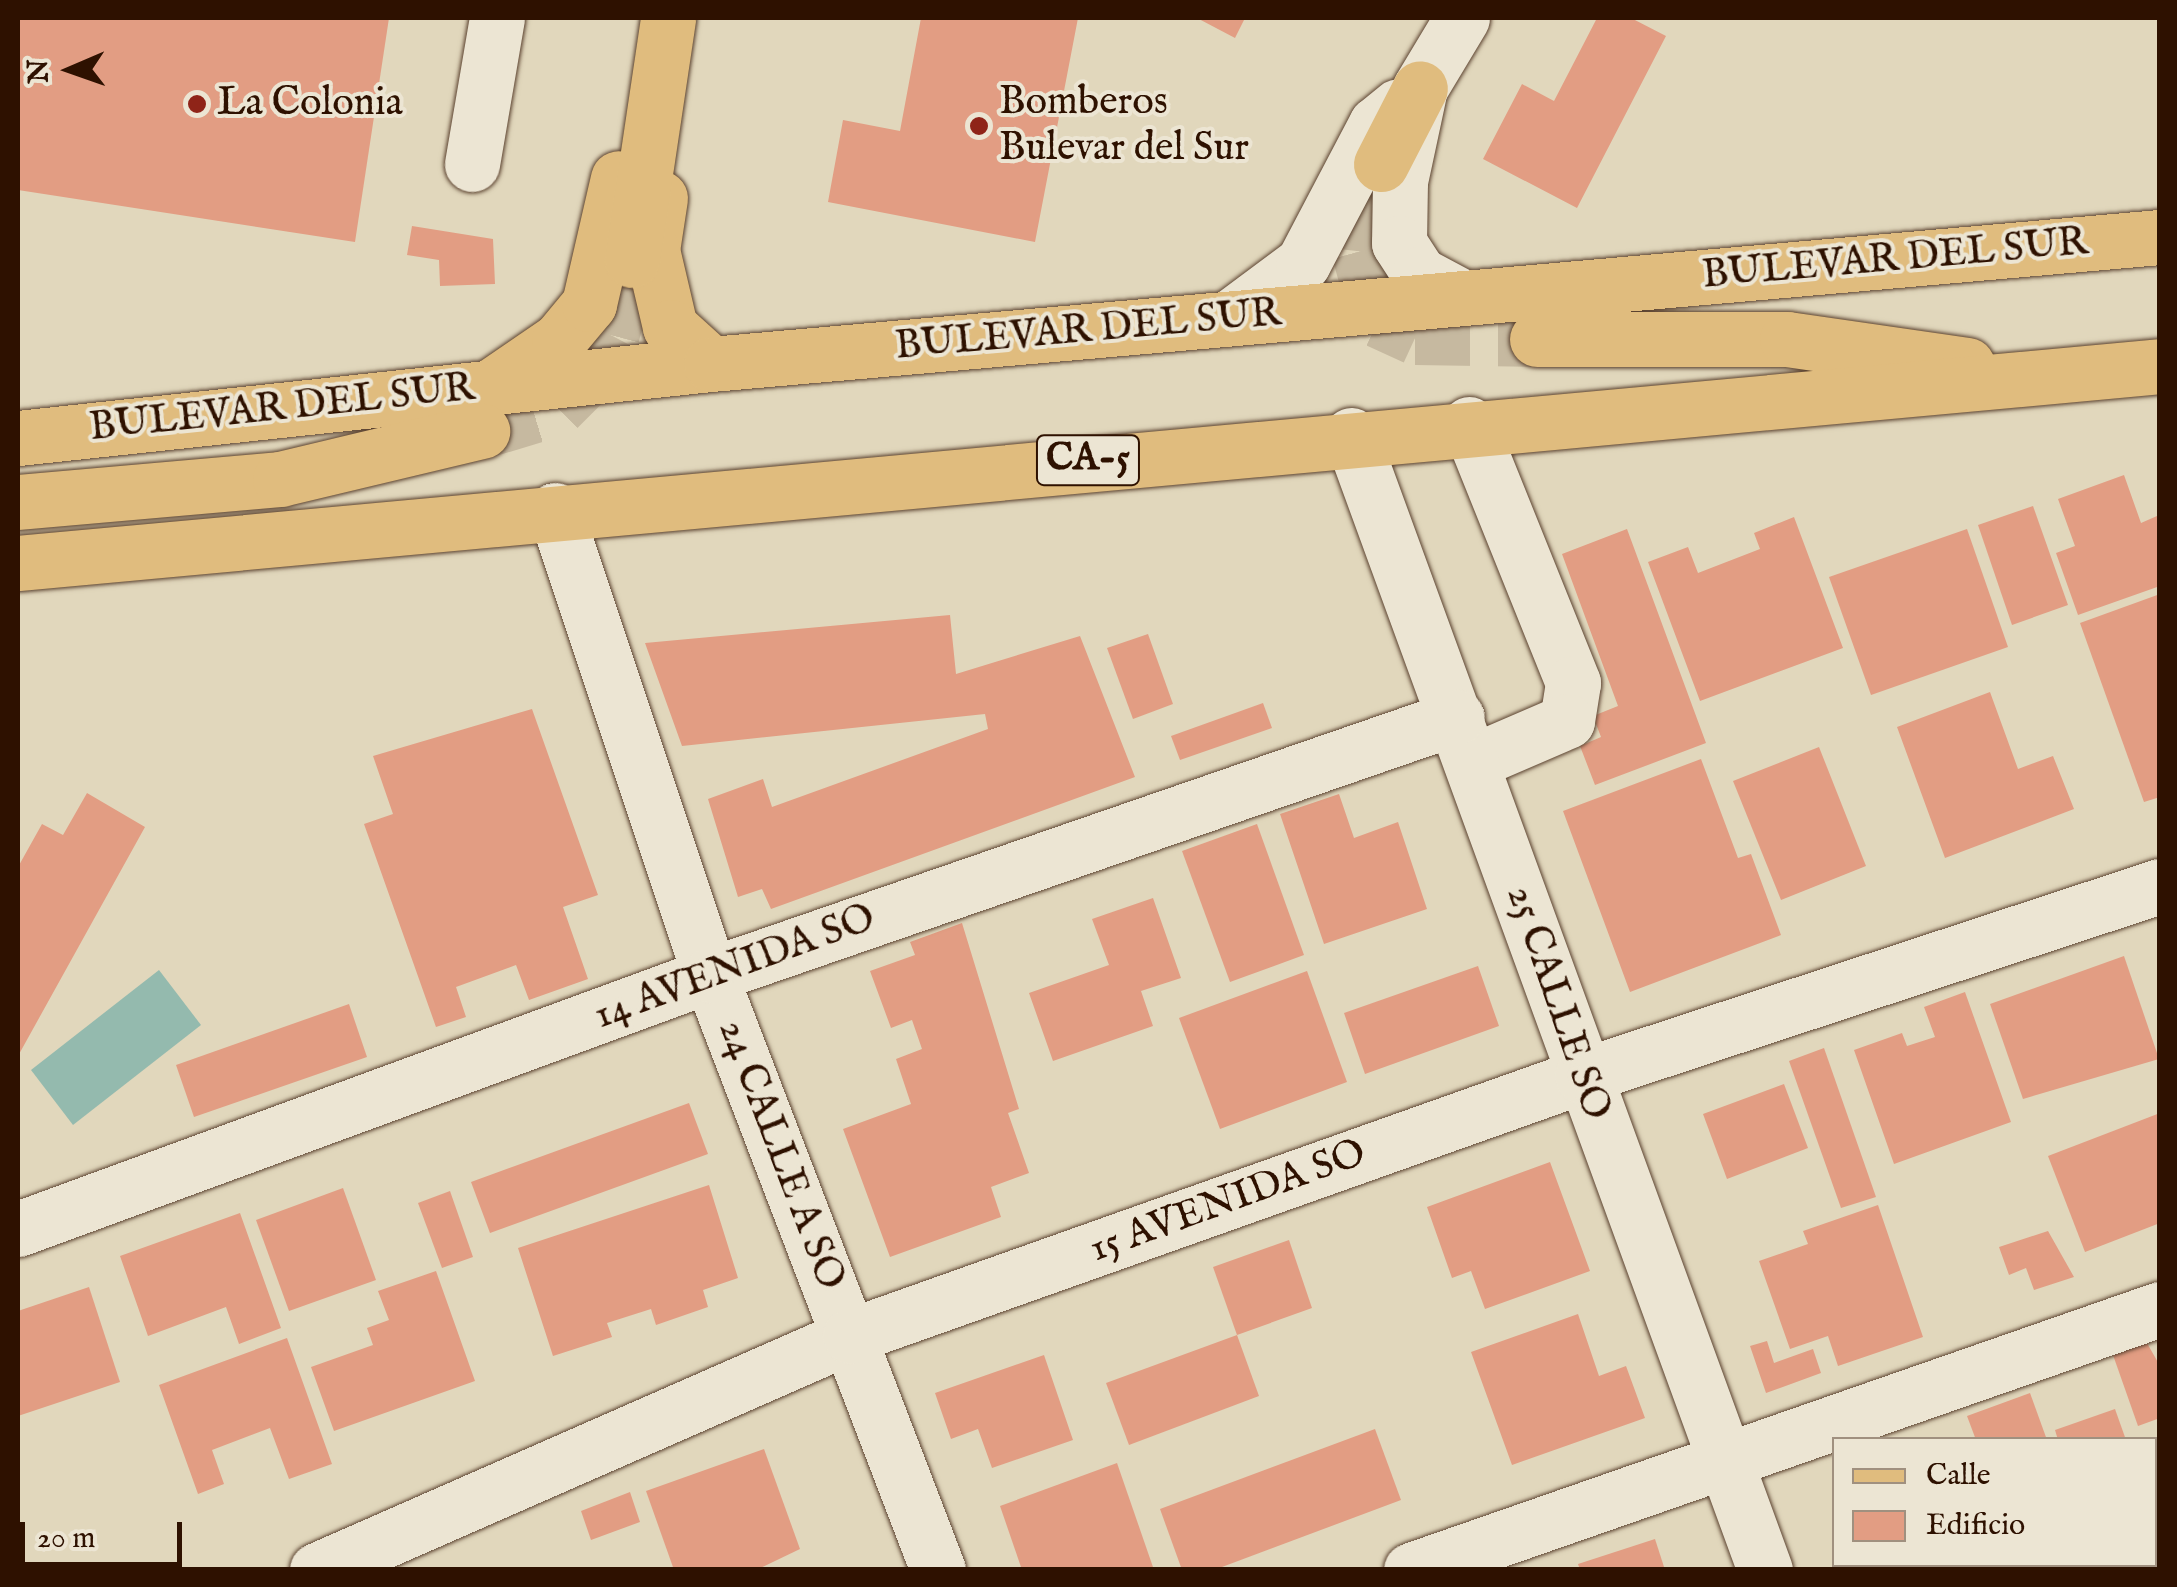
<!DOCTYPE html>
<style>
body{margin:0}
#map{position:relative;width:2177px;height:1587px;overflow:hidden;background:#e1d7bc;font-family:"IM FELL English",serif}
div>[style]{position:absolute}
.water>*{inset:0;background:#94baae}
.building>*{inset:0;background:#e29d83}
.highway-tunnel>*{height:55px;margin-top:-27.5px;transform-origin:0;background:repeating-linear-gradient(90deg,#c6b9a0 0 55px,transparent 0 83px)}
.roads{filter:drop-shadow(0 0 2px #5b422f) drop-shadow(0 0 2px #5b422f)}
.minor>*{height:55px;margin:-27.5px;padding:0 27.5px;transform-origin:27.5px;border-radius:27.5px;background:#ece5d3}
.major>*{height:55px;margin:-27.5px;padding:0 27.5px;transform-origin:27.5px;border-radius:27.5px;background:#e0bc7e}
.highway>*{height:55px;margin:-27.5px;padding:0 27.5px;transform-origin:27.5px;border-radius:27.5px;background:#e0bc7e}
.dots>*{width:28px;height:28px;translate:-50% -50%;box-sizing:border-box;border:5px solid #ece5d3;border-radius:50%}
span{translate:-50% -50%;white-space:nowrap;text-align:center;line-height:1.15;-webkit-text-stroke:8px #ece5d3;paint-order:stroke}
.shield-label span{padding:2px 8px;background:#ece5d3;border:2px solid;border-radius:8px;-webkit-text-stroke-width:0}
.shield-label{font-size:38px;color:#2e1100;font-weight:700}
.poi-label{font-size:40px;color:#2e1100}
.left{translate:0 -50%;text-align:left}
.street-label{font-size:40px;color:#2e1100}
.frame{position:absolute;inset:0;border:20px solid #2e1100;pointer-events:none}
.legend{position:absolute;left:1832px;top:1437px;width:325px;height:130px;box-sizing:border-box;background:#ece5d3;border:2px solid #a0907f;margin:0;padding:12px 18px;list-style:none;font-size:30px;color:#2e1100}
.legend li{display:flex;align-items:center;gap:20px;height:50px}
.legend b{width:50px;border:2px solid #a0907f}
.north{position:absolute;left:20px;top:20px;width:100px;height:100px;-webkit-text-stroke:8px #ece5d3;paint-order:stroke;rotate:268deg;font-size:28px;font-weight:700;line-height:40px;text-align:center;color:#2e1100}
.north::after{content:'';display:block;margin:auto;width:35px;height:45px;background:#2e1100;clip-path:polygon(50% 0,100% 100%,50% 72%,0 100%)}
.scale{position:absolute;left:20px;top:1522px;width:162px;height:45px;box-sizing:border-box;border:5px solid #2e1100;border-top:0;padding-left:12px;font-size:30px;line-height:35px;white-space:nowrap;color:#2e1100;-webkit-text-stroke:8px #ece5d3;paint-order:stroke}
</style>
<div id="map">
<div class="water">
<div style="clip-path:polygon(159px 970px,201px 1025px,73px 1125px,31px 1070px)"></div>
</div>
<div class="building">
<div style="clip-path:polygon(18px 18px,389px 18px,355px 242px,18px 190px)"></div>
<div style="clip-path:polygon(921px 18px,1078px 18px,1035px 242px,828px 202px,843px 120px,900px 131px)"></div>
<div style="clip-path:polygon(1197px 18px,1245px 18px,1235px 38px)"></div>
<div style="clip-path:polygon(1597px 18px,1631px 18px,1666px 36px,1577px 208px,1483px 159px,1522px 84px,1554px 101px)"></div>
<div style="clip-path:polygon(412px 226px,493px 239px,495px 284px,440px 286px,439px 260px,407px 255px)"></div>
<div style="clip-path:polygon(2124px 475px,2141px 523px,2157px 516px,2160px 522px,2160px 586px,2078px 615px,2056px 553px,2075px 546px,2058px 499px)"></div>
<div style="clip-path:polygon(2033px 506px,2068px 605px,2012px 625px,1978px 525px)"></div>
<div style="clip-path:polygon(1794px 517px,1843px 648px,1700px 701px,1648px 562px,1688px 547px,1698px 573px,1760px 549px,1754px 533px)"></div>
<div style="clip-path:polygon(1627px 529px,1706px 743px,1595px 785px,1580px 746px,1601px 737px,1593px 716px,1618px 706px,1562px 554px)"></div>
<div style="clip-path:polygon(1967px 529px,2008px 647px,1871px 695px,1829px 577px)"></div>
<div style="clip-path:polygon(2160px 594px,2160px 797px,2144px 802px,2080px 623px)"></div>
<div style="clip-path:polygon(950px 615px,956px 674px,1080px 636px,1135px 777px,771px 909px,762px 889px,738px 897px,708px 799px,763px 779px,772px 807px,988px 729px,985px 714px,682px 746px,645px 643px)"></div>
<div style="clip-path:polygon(1148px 634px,1173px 704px,1133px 719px,1107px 648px)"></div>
<div style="clip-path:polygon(1990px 692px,2018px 769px,2053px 756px,2074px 809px,1945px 858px,1897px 727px)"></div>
<div style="clip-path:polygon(1263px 703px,1272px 728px,1180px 760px,1171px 736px)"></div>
<div style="clip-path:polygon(532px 709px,598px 895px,563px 907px,588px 979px,529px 1000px,516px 965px,456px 987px,466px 1017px,436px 1027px,364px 824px,393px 814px,373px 756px)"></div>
<div style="clip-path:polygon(1819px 747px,1866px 866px,1781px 900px,1733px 781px)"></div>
<div style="clip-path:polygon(1701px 759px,1738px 858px,1751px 854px,1781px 935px,1630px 992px,1563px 811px)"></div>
<div style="clip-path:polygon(87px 793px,145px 827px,18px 1056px,18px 867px,42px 824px,63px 835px)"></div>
<div style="clip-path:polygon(1339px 794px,1354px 838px,1398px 822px,1427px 909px,1324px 944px,1280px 814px)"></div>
<div style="clip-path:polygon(1257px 824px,1304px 955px,1230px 982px,1182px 851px)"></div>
<div style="clip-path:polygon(1153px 898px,1181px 978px,1141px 991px,1153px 1026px,1053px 1061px,1029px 993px,1109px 965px,1092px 919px)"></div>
<div style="clip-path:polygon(962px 923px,1019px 1109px,1008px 1113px,1029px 1173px,991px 1187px,1001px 1217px,890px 1257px,843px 1129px,911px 1104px,896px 1059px,922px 1049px,912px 1020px,891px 1028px,870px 971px,915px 955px,910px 942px)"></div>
<div style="clip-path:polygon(2124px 956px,2159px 1059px,2023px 1099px,1990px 1004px)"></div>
<div style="clip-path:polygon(1478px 966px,1499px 1026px,1365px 1074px,1344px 1013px)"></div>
<div style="clip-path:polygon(1307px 971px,1347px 1082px,1220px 1129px,1179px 1018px)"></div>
<div style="clip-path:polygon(1965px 992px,2011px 1122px,1894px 1164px,1854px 1050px,1902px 1033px,1907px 1046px,1935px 1037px,1924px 1007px)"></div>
<div style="clip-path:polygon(349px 1004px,367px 1057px,194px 1117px,176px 1065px)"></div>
<div style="clip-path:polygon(1824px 1048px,1876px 1197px,1841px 1208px,1789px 1061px)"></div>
<div style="clip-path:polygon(1784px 1084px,1808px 1148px,1727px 1179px,1703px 1114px)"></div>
<div style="clip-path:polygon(689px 1103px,708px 1154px,490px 1233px,471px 1182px)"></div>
<div style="clip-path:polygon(2160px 1113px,2160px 1223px,2085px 1252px,2048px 1156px)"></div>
<div style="clip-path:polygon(1550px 1162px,1590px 1271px,1485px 1309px,1471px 1271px,1452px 1278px,1427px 1207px)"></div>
<div style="clip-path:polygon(709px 1185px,738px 1278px,703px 1290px,708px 1307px,656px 1325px,651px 1309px,607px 1323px,612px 1337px,553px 1356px,518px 1248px)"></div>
<div style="clip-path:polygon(343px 1188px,376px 1280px,289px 1311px,256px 1220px)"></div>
<div style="clip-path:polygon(450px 1191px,473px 1257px,442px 1268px,418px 1203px)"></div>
<div style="clip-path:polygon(1878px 1205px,1923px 1337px,1838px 1366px,1828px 1336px,1790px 1349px,1759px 1261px,1808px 1244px,1803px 1231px)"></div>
<div style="clip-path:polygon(240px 1213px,281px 1328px,239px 1344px,226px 1307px,148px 1336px,120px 1256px)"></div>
<div style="clip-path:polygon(2048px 1231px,2074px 1277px,2034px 1290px,2026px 1268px,2009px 1275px,1999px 1247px)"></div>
<div style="clip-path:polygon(1289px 1240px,1312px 1308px,1237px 1335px,1213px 1267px)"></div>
<div style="clip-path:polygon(436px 1271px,475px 1381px,334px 1431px,311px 1367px,373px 1345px,367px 1328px,389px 1320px,378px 1291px)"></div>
<div style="clip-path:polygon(89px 1287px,120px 1382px,18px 1416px,18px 1311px)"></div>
<div style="clip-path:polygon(1578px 1314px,1599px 1376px,1626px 1366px,1645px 1418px,1512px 1465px,1471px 1352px)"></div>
<div style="clip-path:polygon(1237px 1335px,1259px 1396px,1129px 1445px,1106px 1383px)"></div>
<div style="clip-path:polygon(287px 1338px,332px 1464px,289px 1479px,270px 1428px,212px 1450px,224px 1484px,198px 1494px,159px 1385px)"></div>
<div style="clip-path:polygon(1767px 1341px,1774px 1363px,1813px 1349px,1821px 1373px,1766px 1393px,1750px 1346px)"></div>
<div style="clip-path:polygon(2147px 1343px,2160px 1366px,2160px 1418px,2138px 1426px,2113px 1355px)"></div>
<div style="clip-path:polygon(1044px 1355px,1073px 1440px,992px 1468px,978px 1429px,951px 1439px,935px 1393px)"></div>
<div style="clip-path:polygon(2030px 1393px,2047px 1440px,1976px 1440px,1967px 1416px)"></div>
<div style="clip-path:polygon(2115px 1409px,2126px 1440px,2058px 1440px,2055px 1430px)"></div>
<div style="clip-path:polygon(1375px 1429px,1401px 1500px,1214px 1570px,1182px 1570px,1160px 1509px)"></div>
<div style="clip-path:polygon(764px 1449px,800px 1549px,756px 1570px,674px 1570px,646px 1491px)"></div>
<div style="clip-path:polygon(1117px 1463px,1154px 1570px,1022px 1570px,1000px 1506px)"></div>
<div style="clip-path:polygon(630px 1492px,640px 1522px,591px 1540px,581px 1511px)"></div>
<div style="clip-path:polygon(1655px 1539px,1665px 1570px,1580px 1570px,1578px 1564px)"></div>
<div style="clip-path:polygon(2089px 1564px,2134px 1564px,2136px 1570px,2076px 1570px)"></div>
</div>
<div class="highway-tunnel">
<div style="left:1381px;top:164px;width:45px;rotate:112deg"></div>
<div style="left:1364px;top:206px;width:45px;rotate:96.3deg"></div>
<div style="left:1359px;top:251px;width:72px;rotate:74.6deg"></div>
<div style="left:1378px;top:320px;width:41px;rotate:24.7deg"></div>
<div style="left:1415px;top:337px;width:122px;rotate:0.9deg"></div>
<div style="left:482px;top:431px;width:79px;rotate:-16.8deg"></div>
<div style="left:558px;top:408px;width:47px;rotate:-45deg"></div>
<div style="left:591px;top:375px;width:45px;rotate:-62.3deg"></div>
<div style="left:612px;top:335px;width:78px;rotate:-75.1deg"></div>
</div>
<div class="roads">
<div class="minor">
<div style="left:1462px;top:18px;width:82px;rotate:121deg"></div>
<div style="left:1420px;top:88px;width:95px;rotate:102.1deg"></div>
<div style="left:1400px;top:181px;width:62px;rotate:90.9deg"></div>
<div style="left:1399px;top:243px;width:37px;rotate:57deg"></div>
<div style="left:1419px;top:274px;width:51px;rotate:28.1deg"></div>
<div style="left:472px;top:164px;width:148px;rotate:-80.3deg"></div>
<div style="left:1229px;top:318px;width:92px;rotate:-36.6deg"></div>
<div style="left:1303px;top:263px;width:157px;rotate:-62.3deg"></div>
<div style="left:1376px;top:124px;width:28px;rotate:-39deg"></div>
<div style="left:1469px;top:424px;width:279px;rotate:68.1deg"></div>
<div style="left:1573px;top:683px;width:38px;rotate:99deg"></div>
<div style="left:1567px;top:721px;width:103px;rotate:156.7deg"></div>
<div style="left:1351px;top:435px;width:1208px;rotate:69.96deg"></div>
<div style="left:555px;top:510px;width:490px;rotate:71.6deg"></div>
<div style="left:710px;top:975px;width:637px;rotate:69.03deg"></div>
<div style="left:18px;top:1229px;width:737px;rotate:-20.16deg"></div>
<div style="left:710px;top:975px;width:790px;rotate:-19.05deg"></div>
<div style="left:317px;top:1570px;width:582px;rotate:-23.7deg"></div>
<div style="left:850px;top:1336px;width:777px;rotate:-19.55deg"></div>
<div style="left:1582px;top:1076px;width:608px;rotate:-18.2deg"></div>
<div style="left:1411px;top:1570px;width:793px;rotate:-19.21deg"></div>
</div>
<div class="major">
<div style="left:660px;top:198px;width:53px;rotate:98.7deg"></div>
<div style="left:652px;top:250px;width:79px;rotate:76.8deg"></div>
<div style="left:670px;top:327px;width:55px;rotate:42.1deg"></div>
<div style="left:492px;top:386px;width:81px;rotate:-34.5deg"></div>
<div style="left:559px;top:340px;width:47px;rotate:-50.2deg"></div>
<div style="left:589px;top:304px;width:129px;rotate:-77deg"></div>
</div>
<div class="highway">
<div style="left:1381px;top:164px;width:85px;rotate:-62.8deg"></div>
<div style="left:632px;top:260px;width:245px;rotate:-81.5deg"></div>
<div style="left:1537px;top:339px;width:250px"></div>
<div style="left:1787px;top:339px;width:182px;rotate:8.2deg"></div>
<div style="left:18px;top:438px;width:697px;rotate:-6.1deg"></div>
<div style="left:711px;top:364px;width:1455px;rotate:-5.01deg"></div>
<div style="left:18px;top:502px;width:263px;rotate:-5deg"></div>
<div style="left:280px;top:479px;width:208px;rotate:-13.4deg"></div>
<div style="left:18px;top:563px;width:2151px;rotate:-5.25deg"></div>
</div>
</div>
<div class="dots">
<div style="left:197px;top:104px;background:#8f2418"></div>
<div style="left:979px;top:126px;background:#8f2418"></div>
</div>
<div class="shield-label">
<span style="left:1088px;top:460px">CA-5</span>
</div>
<div class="poi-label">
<span class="left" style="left:999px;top:126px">Bomberos<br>Bulevar del Sur</span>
<span class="left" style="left:217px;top:104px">La Colonia</span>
</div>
<div class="street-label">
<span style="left:1895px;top:260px;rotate:-5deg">BULEVAR DEL SUR</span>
<span style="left:1088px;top:331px;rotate:-5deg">BULEVAR DEL SUR</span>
<span style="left:282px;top:409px;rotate:-6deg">BULEVAR DEL SUR</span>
<span style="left:735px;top:968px;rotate:-20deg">14 AVENIDA SO</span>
<span style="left:1557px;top:1003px;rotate:71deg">25 CALLE SO</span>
<span style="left:780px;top:1155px;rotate:69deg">24 CALLE A SO</span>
<span style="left:1228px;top:1202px;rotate:-20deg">15 AVENIDA SO</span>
</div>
<div class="frame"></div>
<ul class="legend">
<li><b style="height:12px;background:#e0bc7e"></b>Calle</li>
<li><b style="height:28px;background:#e29d83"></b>Edificio</li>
</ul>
<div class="north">N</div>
<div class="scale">20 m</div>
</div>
